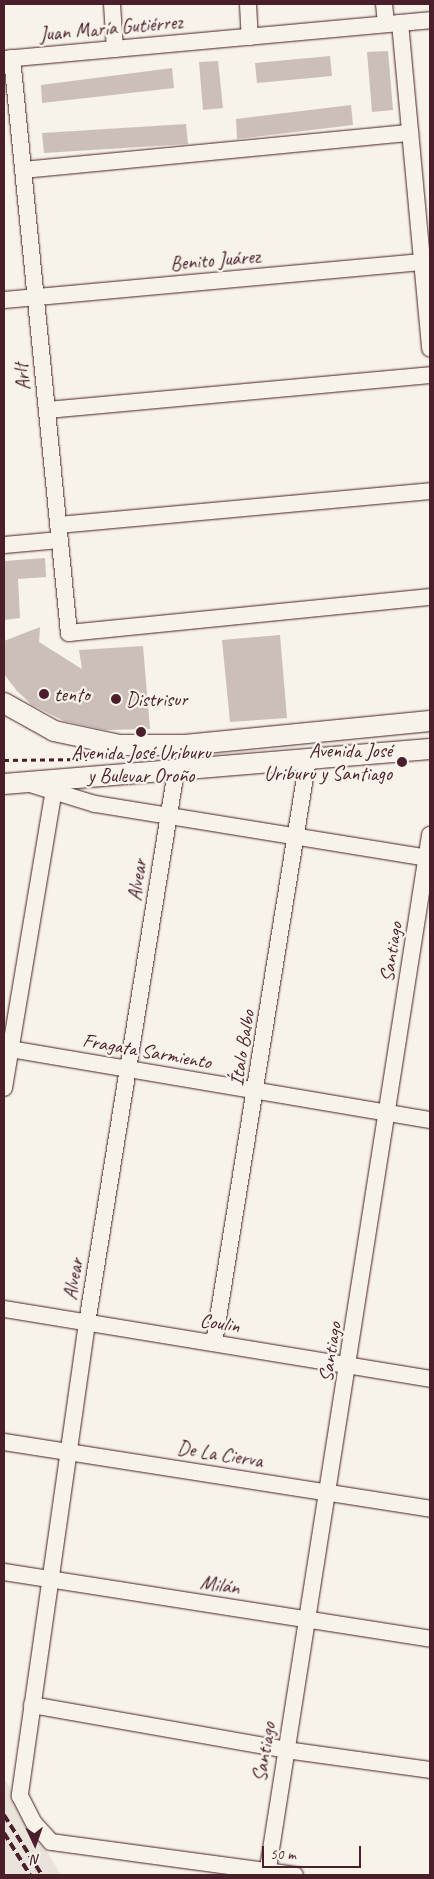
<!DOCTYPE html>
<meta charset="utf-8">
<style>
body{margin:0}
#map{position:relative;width:434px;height:1879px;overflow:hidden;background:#f7f3e8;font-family:Caveat,sans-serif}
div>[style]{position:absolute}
.built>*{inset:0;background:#eae3da}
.building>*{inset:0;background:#ccbfb9}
.path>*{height:2.5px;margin-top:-1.25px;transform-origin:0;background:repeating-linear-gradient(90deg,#4a1f2b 0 5px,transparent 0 9px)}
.roads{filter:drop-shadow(0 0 1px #4a1f2b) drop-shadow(0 0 1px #4a1f2b)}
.minor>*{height:16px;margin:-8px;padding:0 8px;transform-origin:8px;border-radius:8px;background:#f7f3e8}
.major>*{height:20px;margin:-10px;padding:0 10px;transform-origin:10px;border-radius:10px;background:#f7f3e8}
.rail>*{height:4px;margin-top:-2px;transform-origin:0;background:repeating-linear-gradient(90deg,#4a1f2b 0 8px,transparent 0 12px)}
.dots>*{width:14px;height:14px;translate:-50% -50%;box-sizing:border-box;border:2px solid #f7f3e8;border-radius:50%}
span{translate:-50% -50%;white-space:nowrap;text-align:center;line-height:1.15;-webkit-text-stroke:4.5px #f7f3e8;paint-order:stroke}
.street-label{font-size:20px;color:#4a1f2b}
.poi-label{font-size:20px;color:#4a1f2b}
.left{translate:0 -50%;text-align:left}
.right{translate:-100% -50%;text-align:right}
.frame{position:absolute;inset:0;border:5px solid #4a1f2b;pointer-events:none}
.north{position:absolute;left:10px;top:1819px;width:50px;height:50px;-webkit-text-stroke:4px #f7f3e8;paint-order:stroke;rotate:177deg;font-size:14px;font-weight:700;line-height:20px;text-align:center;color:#4a1f2b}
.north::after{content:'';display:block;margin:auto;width:18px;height:22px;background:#4a1f2b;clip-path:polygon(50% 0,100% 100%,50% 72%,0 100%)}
.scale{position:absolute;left:262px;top:1846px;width:99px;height:22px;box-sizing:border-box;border:2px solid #4a1f2b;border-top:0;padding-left:6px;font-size:15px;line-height:18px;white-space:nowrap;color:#4a1f2b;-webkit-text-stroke:4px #f7f3e8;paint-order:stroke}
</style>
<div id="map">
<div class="built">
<div style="clip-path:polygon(4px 1778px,61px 1875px,4px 1875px)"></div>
</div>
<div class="building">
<div style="clip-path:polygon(388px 51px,393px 110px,372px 112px,367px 52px)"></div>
<div style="clip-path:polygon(330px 56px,332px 76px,257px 83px,255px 63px)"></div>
<div style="clip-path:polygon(218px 61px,223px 108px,203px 110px,199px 62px)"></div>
<div style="clip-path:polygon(172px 68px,174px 88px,42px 103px,41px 85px)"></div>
<div style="clip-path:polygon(351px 105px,353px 125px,237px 139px,236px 119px)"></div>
<div style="clip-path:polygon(186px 124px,188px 144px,44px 153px,42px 133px)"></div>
<div style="clip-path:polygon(45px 558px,46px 577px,18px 579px,20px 618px,4px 620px,4px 561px)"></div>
<div style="clip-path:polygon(40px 627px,39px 642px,82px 669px,79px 650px,143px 646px,150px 729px,105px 730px,64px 721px,32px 705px,17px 691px,4px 674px,4px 641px)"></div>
<div style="clip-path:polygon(280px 635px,287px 718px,230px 722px,222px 640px)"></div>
</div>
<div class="path">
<div style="left:4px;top:760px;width:83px;rotate:-0.7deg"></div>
</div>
<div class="roads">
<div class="minor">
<div style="left:112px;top:4px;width:45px;rotate:86.2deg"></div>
<div style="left:248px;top:4px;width:33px;rotate:87deg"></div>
<div style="left:384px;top:4px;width:20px;rotate:84deg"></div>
<div style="left:400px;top:23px;width:327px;rotate:84.7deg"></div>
<div style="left:12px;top:58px;width:578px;rotate:84.34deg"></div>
<div style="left:69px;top:633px;width:363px;rotate:-5.7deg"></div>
<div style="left:4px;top:59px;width:428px;rotate:-5.2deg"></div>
<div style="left:23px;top:170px;width:389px;rotate:-5.5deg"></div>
<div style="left:4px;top:300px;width:428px;rotate:-5.2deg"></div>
<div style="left:47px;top:410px;width:385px;rotate:-5.2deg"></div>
<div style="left:58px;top:525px;width:374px;rotate:-5.2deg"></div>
<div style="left:4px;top:545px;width:56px;rotate:-5.1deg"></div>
<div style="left:176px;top:771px;width:559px;rotate:99.16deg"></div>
<div style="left:87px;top:1323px;width:478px;rotate:98.1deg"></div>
<div style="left:20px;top:1796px;width:30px;rotate:63deg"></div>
<div style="left:34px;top:1823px;width:25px;rotate:48deg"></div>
<div style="left:51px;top:1842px;width:246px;rotate:7.7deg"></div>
<div style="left:30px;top:784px;width:68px;rotate:17.1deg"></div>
<div style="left:95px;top:804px;width:339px;rotate:9.2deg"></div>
<div style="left:4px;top:1048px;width:432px;rotate:9.6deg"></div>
<div style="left:4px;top:1088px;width:310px;rotate:-80.5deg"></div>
<div style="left:4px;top:1309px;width:432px;rotate:9.3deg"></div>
<div style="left:214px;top:1343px;width:592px;rotate:-80.86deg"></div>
<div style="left:4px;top:1442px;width:431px;rotate:8.9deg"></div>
<div style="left:4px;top:1572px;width:431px;rotate:8.9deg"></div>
<div style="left:32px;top:1705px;width:258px;rotate:10deg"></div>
<div style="left:286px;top:1750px;width:145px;rotate:7.9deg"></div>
<div style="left:267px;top:1875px;width:1053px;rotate:-81.09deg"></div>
</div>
<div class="major">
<div style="left:4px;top:703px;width:57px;rotate:29.2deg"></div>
<div style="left:54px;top:731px;width:67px;rotate:12deg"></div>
<div style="left:120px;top:745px;width:65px"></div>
<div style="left:185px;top:745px;width:246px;rotate:-5.6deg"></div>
<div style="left:4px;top:784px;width:427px;rotate:-4.7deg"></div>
</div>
</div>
<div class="rail">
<div style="left:4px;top:1815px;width:71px;rotate:57.7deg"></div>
<div style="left:4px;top:1833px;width:49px;rotate:58.2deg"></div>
</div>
<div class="dots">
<div style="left:44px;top:694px;background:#4a1f2b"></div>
<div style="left:116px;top:699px;background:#4a1f2b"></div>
<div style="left:141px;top:732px;background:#4a1f2b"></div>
<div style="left:402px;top:762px;background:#4a1f2b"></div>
</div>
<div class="street-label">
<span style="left:111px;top:28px;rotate:-5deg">Juan María Gutiérrez</span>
<span style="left:215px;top:260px;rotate:-5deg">Benito Juárez</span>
<span style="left:22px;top:377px;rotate:-96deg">Arlt</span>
<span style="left:137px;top:880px;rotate:-82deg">Alvear</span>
<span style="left:391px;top:952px;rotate:-81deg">Santiago</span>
<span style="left:242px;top:1048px;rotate:-81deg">Ítalo Balbo</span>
<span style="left:147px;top:1051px;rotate:10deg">Fragata Sarmiento</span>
<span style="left:73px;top:1279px;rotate:-80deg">Alvear</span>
<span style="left:220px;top:1323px;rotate:9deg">Coulin</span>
<span style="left:330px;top:1352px;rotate:-81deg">Santiago</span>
<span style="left:220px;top:1454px;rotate:9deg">De La Cierva</span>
<span style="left:220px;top:1585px;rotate:9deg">Milán</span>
<span style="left:264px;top:1752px;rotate:-81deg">Santiago</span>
</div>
<div class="poi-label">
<span class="left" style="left:54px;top:694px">tento</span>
<span class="left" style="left:126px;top:699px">Distrisur</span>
<span class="right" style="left:392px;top:762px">Avenida José<br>Uriburu y Santiago</span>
<span style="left:141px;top:764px">Avenida José Uriburu<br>y Bulevar Oroño</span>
</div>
<div class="frame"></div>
<div class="north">N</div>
<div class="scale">50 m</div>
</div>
